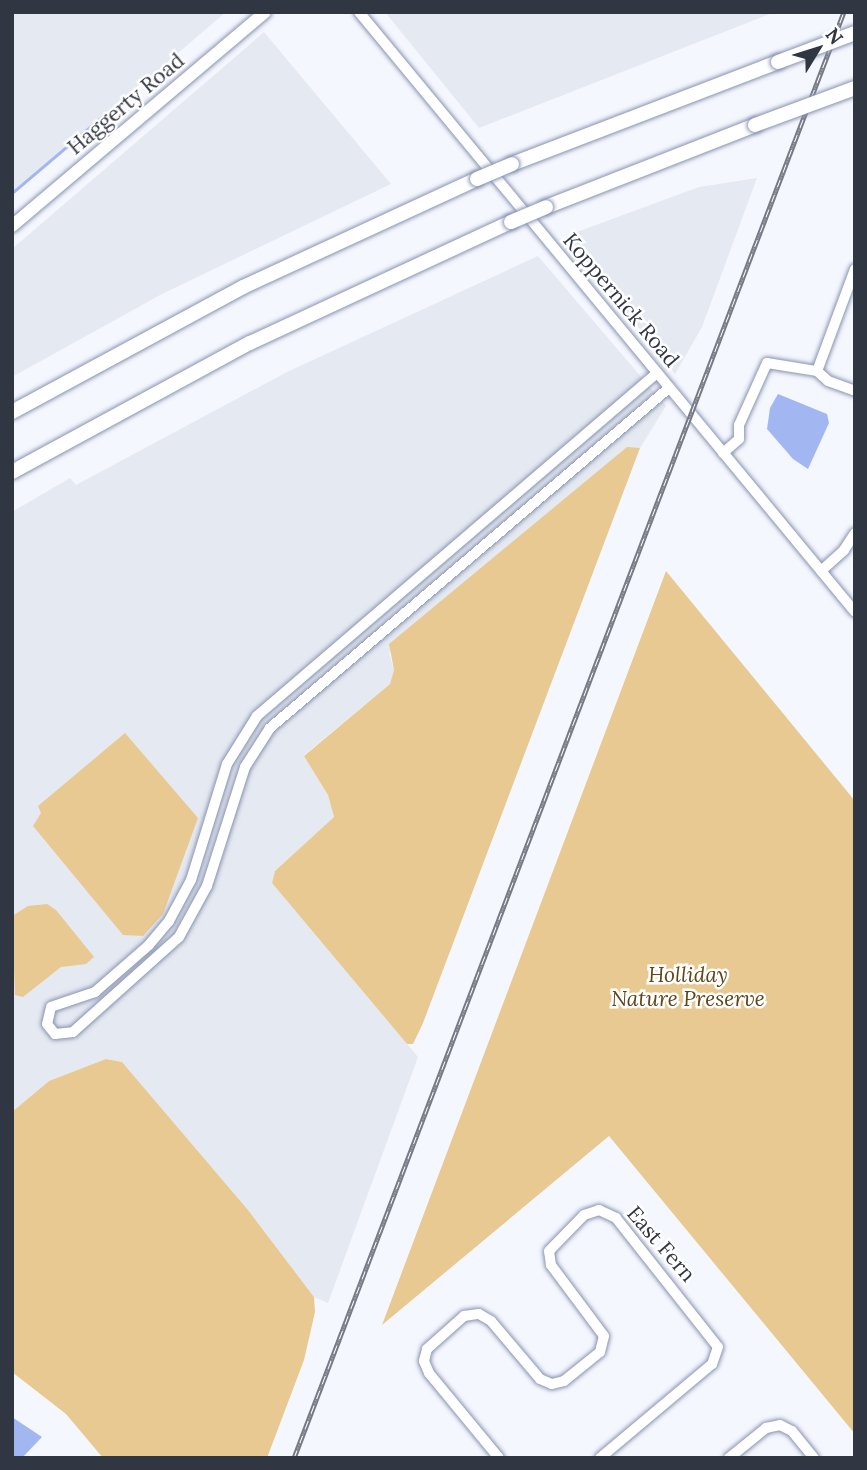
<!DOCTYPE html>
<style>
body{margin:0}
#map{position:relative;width:867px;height:1470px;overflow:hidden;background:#f5f7fe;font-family:Lora,serif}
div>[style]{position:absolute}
.built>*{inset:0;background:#e5e9f1}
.green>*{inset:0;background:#e9c992}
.water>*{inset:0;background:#a2b7f2}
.stream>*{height:2.5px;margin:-1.25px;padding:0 1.25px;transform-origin:1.25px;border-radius:1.25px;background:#a2b7f2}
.roads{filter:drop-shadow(0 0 2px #8893b2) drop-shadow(0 0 2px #8893b2)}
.minor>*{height:10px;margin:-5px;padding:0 5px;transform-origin:5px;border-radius:5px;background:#fff}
.major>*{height:12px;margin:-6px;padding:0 6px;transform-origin:6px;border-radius:6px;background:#fff}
.highway>*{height:14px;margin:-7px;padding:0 7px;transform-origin:7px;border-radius:7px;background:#fff}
.rail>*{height:5px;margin-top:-2.5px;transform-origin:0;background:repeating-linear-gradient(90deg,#fff 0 8px,#767a85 0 16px);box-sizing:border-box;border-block:2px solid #767a85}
.bridges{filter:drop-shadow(0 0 2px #8893b2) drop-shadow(0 0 2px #8893b2)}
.highway-bridge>*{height:14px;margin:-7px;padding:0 7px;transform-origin:7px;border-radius:7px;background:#fff}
span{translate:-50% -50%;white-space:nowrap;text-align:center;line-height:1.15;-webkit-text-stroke:5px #fff;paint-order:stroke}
.street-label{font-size:21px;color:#313643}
.park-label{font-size:21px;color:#5f4618;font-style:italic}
.frame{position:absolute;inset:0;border:14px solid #313643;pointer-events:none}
.north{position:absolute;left:783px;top:14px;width:70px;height:70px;-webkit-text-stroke:5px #fff;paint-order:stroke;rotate:52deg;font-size:19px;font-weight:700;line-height:28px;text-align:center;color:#313643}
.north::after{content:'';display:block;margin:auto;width:24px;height:32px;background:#313643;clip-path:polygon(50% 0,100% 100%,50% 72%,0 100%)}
</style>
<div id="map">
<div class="built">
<div style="clip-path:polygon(12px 12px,226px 12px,12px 195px)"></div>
<div style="clip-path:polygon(385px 12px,775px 12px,479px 128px)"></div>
<div style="clip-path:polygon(264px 32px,391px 184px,162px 294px,12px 377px,12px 249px)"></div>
<div style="clip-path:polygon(757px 178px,702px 327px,675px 374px,566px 236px,699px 187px)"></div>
<div style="clip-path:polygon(538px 256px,666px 406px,640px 448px,626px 448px,389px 653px,394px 670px,390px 684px,304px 755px,328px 795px,334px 817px,275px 871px,272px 883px,418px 1057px,328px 1303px,314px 1297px,248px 1210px,122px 1062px,106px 1059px,49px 1081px,12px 1112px,12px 512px,70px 478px,76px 485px,287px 372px)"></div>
</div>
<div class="green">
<div style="clip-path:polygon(627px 447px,640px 448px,423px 1023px,413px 1044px,407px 1044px,272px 883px,275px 871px,334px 817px,328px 795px,304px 756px,390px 684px,394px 670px,389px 644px)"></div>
<div style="clip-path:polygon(666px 571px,855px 801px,855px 1434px,609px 1136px,382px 1325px)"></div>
<div style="clip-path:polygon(125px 733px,198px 818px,163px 914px,143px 936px,123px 935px,33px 826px,41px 813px,38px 806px)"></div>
<div style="clip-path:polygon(47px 904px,56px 910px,94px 957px,86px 964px,61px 967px,23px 997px,15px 995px,12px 916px,28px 906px)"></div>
<div style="clip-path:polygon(106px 1059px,122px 1062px,248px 1210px,314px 1297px,315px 1312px,304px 1360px,267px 1458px,103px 1458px,66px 1414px,12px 1372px,12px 1112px,49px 1081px)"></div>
</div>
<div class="water">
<div style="clip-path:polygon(778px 394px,827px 414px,829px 423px,808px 469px,793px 459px,767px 429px,770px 408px)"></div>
<div style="clip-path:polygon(12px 1417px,42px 1437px,22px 1458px,12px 1458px)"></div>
</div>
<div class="stream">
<div style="left:12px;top:193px;width:121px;rotate:-40.3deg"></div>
<div style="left:12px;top:338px;width:5px;rotate:90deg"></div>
</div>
<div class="roads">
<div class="minor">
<div style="left:359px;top:12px;width:778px;rotate:50.42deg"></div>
<div style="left:855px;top:269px;width:109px;rotate:110.4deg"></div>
<div style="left:817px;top:371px;width:15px;rotate:42deg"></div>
<div style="left:828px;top:381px;width:29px;rotate:20deg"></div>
<div style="left:657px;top:373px;width:527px;rotate:139.39deg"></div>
<div style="left:257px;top:716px;width:57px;rotate:122deg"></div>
<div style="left:227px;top:764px;width:121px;rotate:107.2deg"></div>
<div style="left:191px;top:880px;width:47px;rotate:118.2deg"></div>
<div style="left:169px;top:921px;width:31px;rotate:130deg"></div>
<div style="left:149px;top:945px;width:72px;rotate:139deg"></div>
<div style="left:95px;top:992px;width:46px;rotate:161.2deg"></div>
<div style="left:51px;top:1007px;width:17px;rotate:103deg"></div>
<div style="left:47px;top:1024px;width:13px;rotate:51deg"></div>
<div style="left:55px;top:1034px;width:18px;rotate:-6deg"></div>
<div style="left:73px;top:1032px;width:142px;rotate:-41.9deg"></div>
<div style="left:179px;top:937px;width:58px;rotate:-61.2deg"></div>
<div style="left:207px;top:886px;width:125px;rotate:-72.3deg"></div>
<div style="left:245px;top:767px;width:46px;rotate:-57.3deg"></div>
<div style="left:270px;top:728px;width:524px;rotate:-40.44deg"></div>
<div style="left:723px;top:453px;width:21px;rotate:-41deg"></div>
<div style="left:739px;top:439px;width:14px;rotate:-90deg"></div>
<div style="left:739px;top:425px;width:68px;rotate:-65.7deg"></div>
<div style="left:767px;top:363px;width:51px;rotate:9.1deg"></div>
<div style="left:821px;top:571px;width:31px;rotate:-42deg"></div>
<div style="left:844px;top:550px;width:20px;rotate:-57deg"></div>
<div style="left:499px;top:1458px;width:110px;rotate:-129.5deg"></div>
<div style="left:429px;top:1373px;width:13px;rotate:-113deg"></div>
<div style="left:424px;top:1361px;width:12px;rotate:-76deg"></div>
<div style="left:427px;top:1349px;width:50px;rotate:-41.7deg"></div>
<div style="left:464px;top:1316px;width:15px;rotate:-8deg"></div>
<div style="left:479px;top:1314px;width:14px;rotate:30deg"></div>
<div style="left:491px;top:1321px;width:76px;rotate:49.8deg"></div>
<div style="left:540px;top:1379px;width:13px;rotate:23deg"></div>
<div style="left:552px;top:1384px;width:12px;rotate:-14deg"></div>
<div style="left:564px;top:1381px;width:46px;rotate:-38.9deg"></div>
<div style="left:600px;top:1352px;width:16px;rotate:-76deg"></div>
<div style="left:604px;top:1336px;width:89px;rotate:-126.7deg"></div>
<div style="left:551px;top:1265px;width:14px;rotate:-98deg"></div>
<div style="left:549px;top:1251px;width:50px;rotate:-45.8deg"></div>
<div style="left:584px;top:1215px;width:16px;rotate:-18deg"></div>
<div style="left:599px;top:1210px;width:19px;rotate:25deg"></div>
<div style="left:616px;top:1218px;width:164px;rotate:51.7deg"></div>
<div style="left:718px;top:1347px;width:18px;rotate:109deg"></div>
<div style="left:712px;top:1364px;width:146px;rotate:140deg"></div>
<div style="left:729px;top:1458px;width:48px;rotate:-39deg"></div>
<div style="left:766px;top:1428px;width:14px;rotate:-12deg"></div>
<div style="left:780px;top:1425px;width:13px;rotate:27deg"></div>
<div style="left:792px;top:1431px;width:35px;rotate:51deg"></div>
</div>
<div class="major">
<div style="left:12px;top:226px;width:331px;rotate:-40.2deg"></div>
</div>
<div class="highway">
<div style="left:512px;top:164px;width:285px;rotate:-21deg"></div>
<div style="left:546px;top:207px;width:225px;rotate:-21.4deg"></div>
<div style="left:12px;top:412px;width:263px;rotate:-28.4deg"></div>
<div style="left:243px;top:287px;width:258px;rotate:-24.8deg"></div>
<div style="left:12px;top:472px;width:271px;rotate:-28.5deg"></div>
<div style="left:250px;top:343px;width:288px;rotate:-24.9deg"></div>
</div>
</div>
<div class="rail">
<div style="left:294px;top:1458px;width:1547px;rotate:-69.18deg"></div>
</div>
<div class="bridges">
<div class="highway-bridge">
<div style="left:778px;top:62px;width:82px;rotate:-20.6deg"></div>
<div style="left:755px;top:125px;width:107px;rotate:-20.3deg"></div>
<div style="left:477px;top:179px;width:38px;rotate:-23deg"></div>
<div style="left:511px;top:222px;width:38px;rotate:-23deg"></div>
</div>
</div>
<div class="street-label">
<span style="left:126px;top:104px;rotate:-40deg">Haggerty Road</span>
<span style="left:621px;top:300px;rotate:50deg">Koppernick Road</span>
<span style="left:661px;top:1244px;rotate:49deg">East Fern</span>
</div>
<div class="park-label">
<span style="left:688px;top:987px">Holliday<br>Nature Preserve</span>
</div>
<div class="frame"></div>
<div class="north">N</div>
</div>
